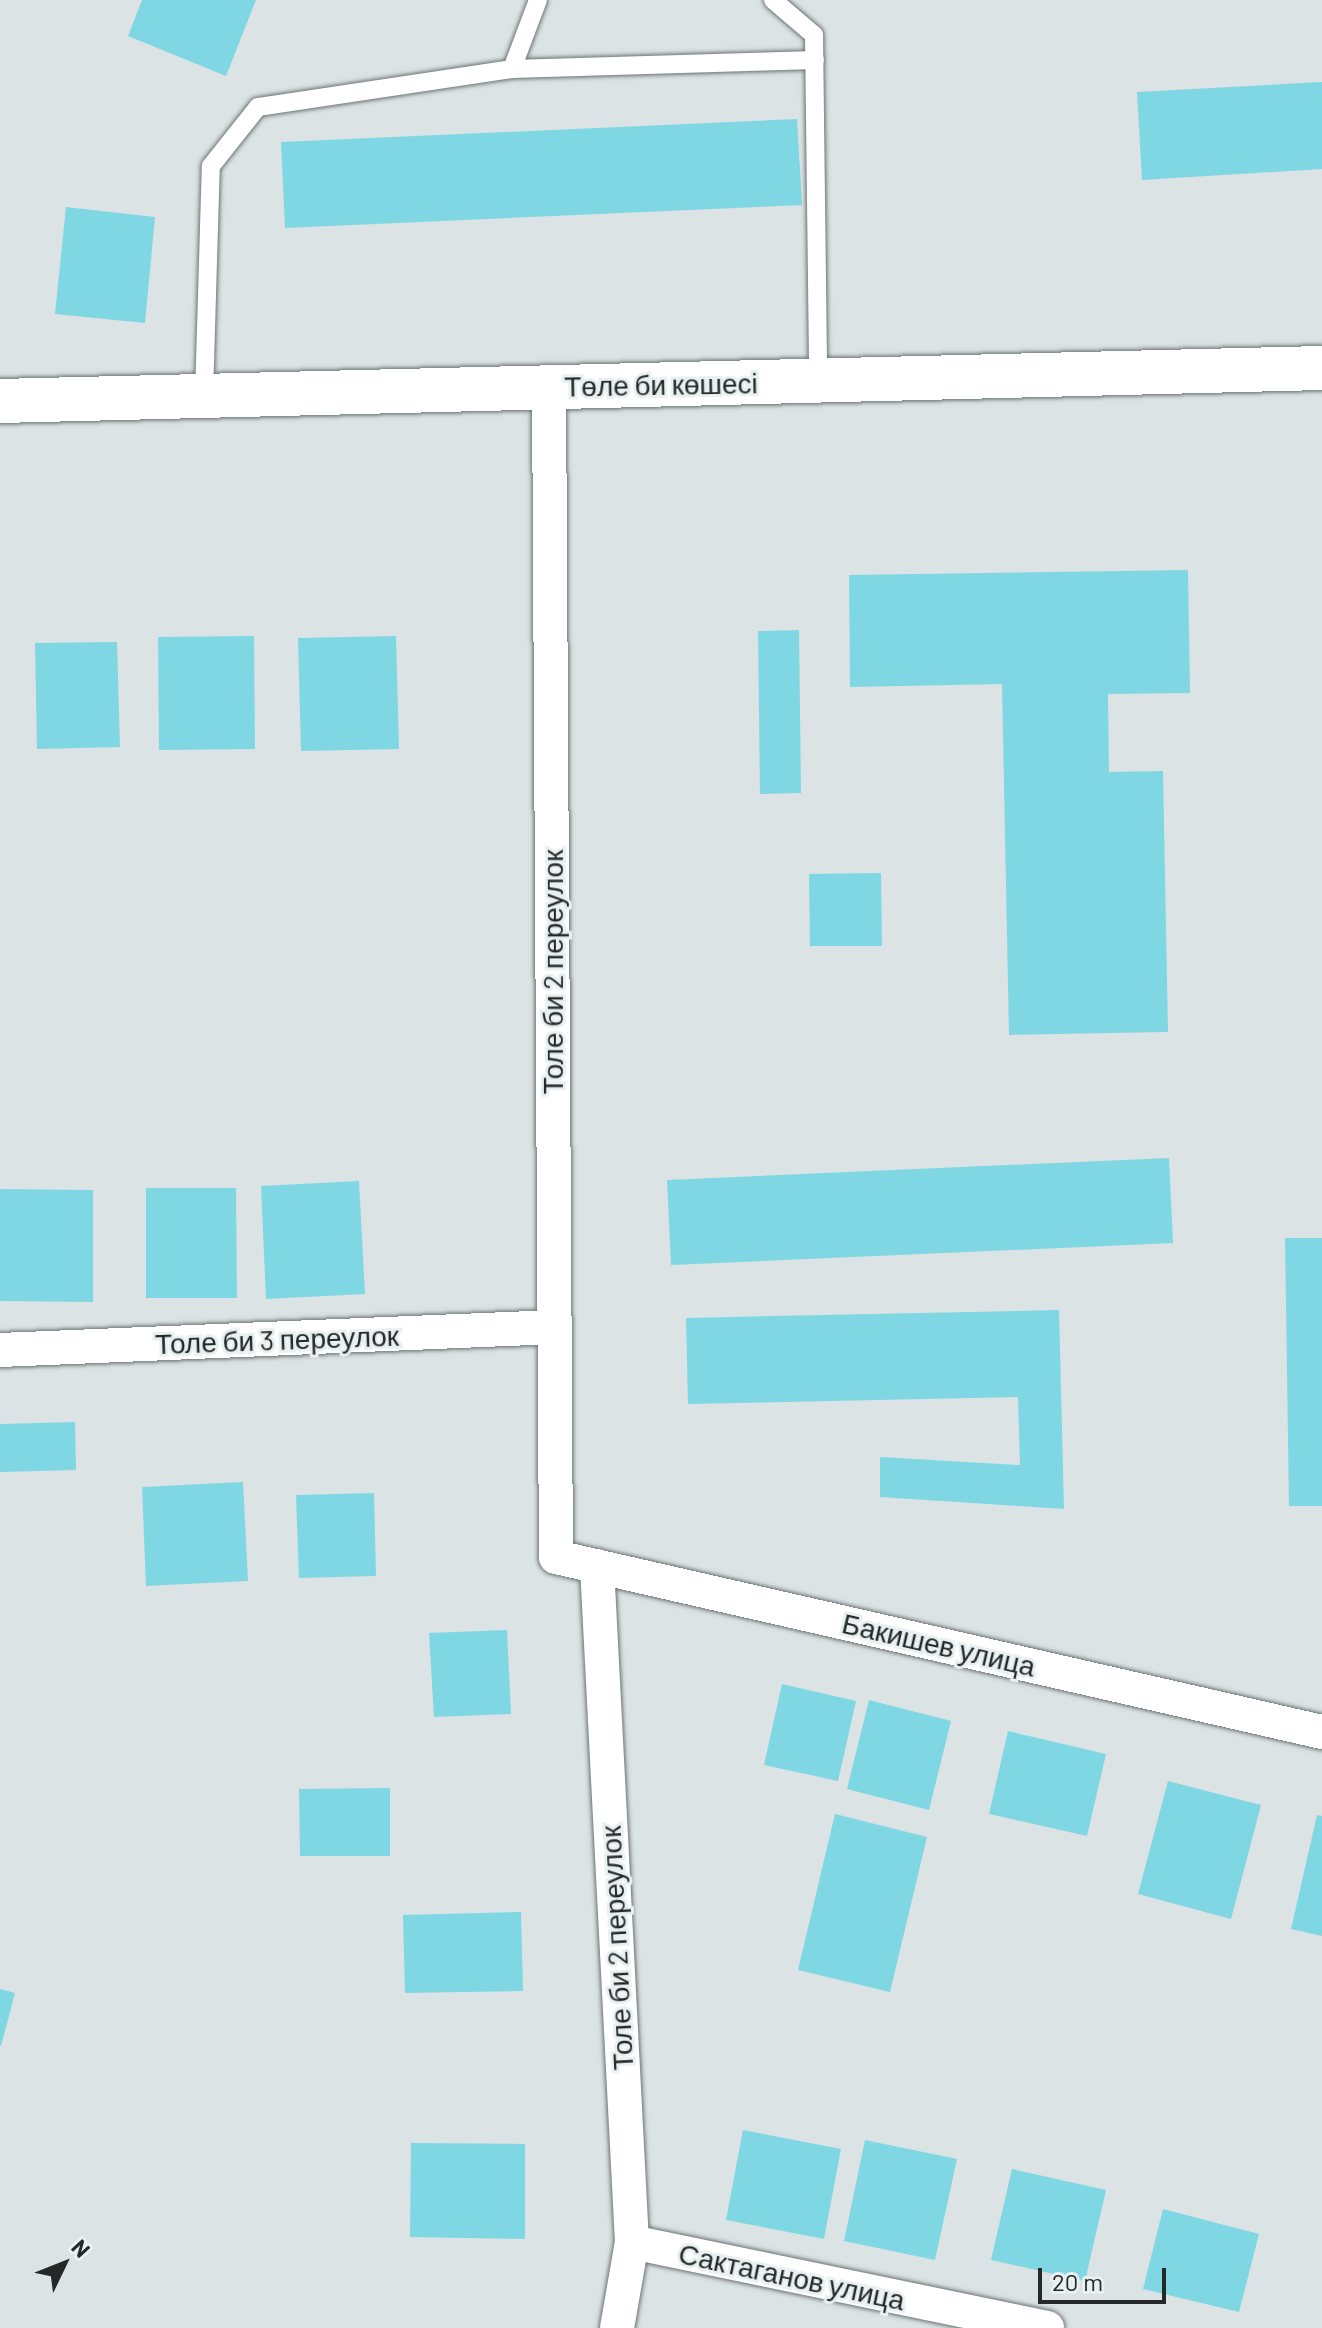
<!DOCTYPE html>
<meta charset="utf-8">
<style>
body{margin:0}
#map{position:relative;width:1322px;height:2328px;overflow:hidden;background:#dbe3e4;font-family:Barlow,sans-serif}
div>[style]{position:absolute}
.building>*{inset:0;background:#80d7e4}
.roads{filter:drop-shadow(0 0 2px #6d7475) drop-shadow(0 0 2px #6d7475)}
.service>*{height:18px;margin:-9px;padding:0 9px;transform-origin:9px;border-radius:9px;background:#fff}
.minor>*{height:34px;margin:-17px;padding:0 17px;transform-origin:17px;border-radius:17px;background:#fff}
.tertiary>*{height:44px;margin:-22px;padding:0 22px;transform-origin:22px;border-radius:22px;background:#fff}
span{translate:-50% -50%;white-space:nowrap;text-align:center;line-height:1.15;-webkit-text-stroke:6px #e8f0f1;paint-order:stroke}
.street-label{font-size:28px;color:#252829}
.north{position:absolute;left:24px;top:2224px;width:80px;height:80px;-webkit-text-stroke:6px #e8f0f1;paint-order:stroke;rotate:47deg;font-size:22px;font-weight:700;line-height:32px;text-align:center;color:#252829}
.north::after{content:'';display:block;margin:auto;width:28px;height:36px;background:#252829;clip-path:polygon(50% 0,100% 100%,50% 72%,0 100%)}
.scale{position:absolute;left:1038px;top:2268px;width:128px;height:36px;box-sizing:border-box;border:4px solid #252829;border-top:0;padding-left:10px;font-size:24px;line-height:28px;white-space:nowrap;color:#252829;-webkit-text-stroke:6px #e8f0f1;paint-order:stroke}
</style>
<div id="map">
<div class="building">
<div style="clip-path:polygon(142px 0,256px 0,226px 76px,128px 36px)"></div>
<div style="clip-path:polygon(1322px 82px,1322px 169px,1142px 180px,1137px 92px)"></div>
<div style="clip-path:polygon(797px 119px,802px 205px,285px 228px,281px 142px)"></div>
<div style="clip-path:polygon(66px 207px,155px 217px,145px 323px,55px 314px)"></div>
<div style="clip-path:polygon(1188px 570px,1190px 693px,1108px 694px,1109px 772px,1163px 771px,1168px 1032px,1009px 1035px,1002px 684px,850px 687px,849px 575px)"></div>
<div style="clip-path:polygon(799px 630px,801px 793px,760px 794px,758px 631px)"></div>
<div style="clip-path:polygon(254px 636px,255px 749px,159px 750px,158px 637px)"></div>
<div style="clip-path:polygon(396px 636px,399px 749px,301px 751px,298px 638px)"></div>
<div style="clip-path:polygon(117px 642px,120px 747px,37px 749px,35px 643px)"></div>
<div style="clip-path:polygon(881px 873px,882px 946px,810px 946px,809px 874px)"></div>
<div style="clip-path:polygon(1169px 1158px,1173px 1243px,671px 1265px,667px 1180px)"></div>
<div style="clip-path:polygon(359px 1181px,365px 1294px,266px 1299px,261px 1186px)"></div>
<div style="clip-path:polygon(146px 1188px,236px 1188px,237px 1298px,146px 1298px)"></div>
<div style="clip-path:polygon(0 1189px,93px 1190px,93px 1302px,0 1301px)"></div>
<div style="clip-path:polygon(1285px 1238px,1322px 1238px,1322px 1506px,1289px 1506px)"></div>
<div style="clip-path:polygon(1059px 1310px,1064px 1509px,880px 1497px,880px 1457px,1020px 1465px,1018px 1397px,688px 1404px,686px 1318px)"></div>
<div style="clip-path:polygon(75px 1422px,76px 1470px,0 1472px,0 1424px)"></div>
<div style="clip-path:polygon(243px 1482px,248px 1581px,146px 1586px,142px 1487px)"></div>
<div style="clip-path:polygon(374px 1493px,376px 1576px,299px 1578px,296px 1495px)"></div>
<div style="clip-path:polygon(507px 1630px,511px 1714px,434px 1717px,429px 1633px)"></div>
<div style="clip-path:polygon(782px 1684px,856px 1701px,838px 1781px,764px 1765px)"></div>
<div style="clip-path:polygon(869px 1700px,951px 1721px,929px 1810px,847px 1789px)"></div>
<div style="clip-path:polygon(1008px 1731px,1106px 1754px,1087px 1836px,989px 1814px)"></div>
<div style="clip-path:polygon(1168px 1781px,1261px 1805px,1231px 1919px,1138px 1894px)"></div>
<div style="clip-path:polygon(390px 1788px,390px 1856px,300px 1856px,299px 1789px)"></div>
<div style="clip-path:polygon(835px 1814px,927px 1837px,890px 1992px,798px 1970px)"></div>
<div style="clip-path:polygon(1317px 1815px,1322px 1816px,1322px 1936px,1291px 1929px)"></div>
<div style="clip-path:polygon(521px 1912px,523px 1991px,405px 1993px,403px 1915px)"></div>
<div style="clip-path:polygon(0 1989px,15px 1993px,1px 2046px,0 2046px)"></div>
<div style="clip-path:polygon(743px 2130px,841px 2149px,824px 2239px,726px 2220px)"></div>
<div style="clip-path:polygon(865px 2140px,957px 2159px,935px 2260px,844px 2241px)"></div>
<div style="clip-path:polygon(411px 2143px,525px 2144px,525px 2239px,410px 2237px)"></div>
<div style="clip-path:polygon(1012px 2169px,1106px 2190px,1085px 2281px,991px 2260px)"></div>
<div style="clip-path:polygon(1163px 2209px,1259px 2234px,1239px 2312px,1143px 2289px)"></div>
</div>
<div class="roads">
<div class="service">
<div style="left:773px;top:0;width:54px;rotate:40.5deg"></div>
<div style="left:814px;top:35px;width:345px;rotate:89.3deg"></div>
<div style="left:512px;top:69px;width:303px;rotate:-1.7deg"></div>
<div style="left:204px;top:396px;width:230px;rotate:-88.3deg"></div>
<div style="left:211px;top:166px;width:75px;rotate:-51.5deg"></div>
<div style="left:258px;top:107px;width:257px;rotate:-8.5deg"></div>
<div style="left:512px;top:69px;width:74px;rotate:-69.4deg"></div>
</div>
<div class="minor">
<div style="left:549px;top:387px;width:1170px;rotate:89.66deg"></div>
<div style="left:556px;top:1557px;width:786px;rotate:12.87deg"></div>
<div style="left:0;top:1350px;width:555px;rotate:-2.37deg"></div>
<div style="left:597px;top:1566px;width:677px;rotate:87.04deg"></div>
<div style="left:632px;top:2242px;width:87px;rotate:99.9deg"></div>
<div style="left:632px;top:2242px;width:424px;rotate:11.7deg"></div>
</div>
<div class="tertiary">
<div style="left:0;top:401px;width:1322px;rotate:-1.43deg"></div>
</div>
</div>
<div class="street-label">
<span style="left:661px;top:384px;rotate:-1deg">Төле би көшесі</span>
<span style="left:552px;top:972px;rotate:-90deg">Толе би 2 переулок</span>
<span style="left:277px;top:1339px;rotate:-2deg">Толе би 3 переулок</span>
<span style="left:939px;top:1644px;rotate:13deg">Бакишев улица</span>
<span style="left:616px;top:1948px;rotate:-93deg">Толе би 2 переулок</span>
<span style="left:792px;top:2276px;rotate:12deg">Сактаганов улица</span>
</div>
<div class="north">N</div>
<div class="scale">20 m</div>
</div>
